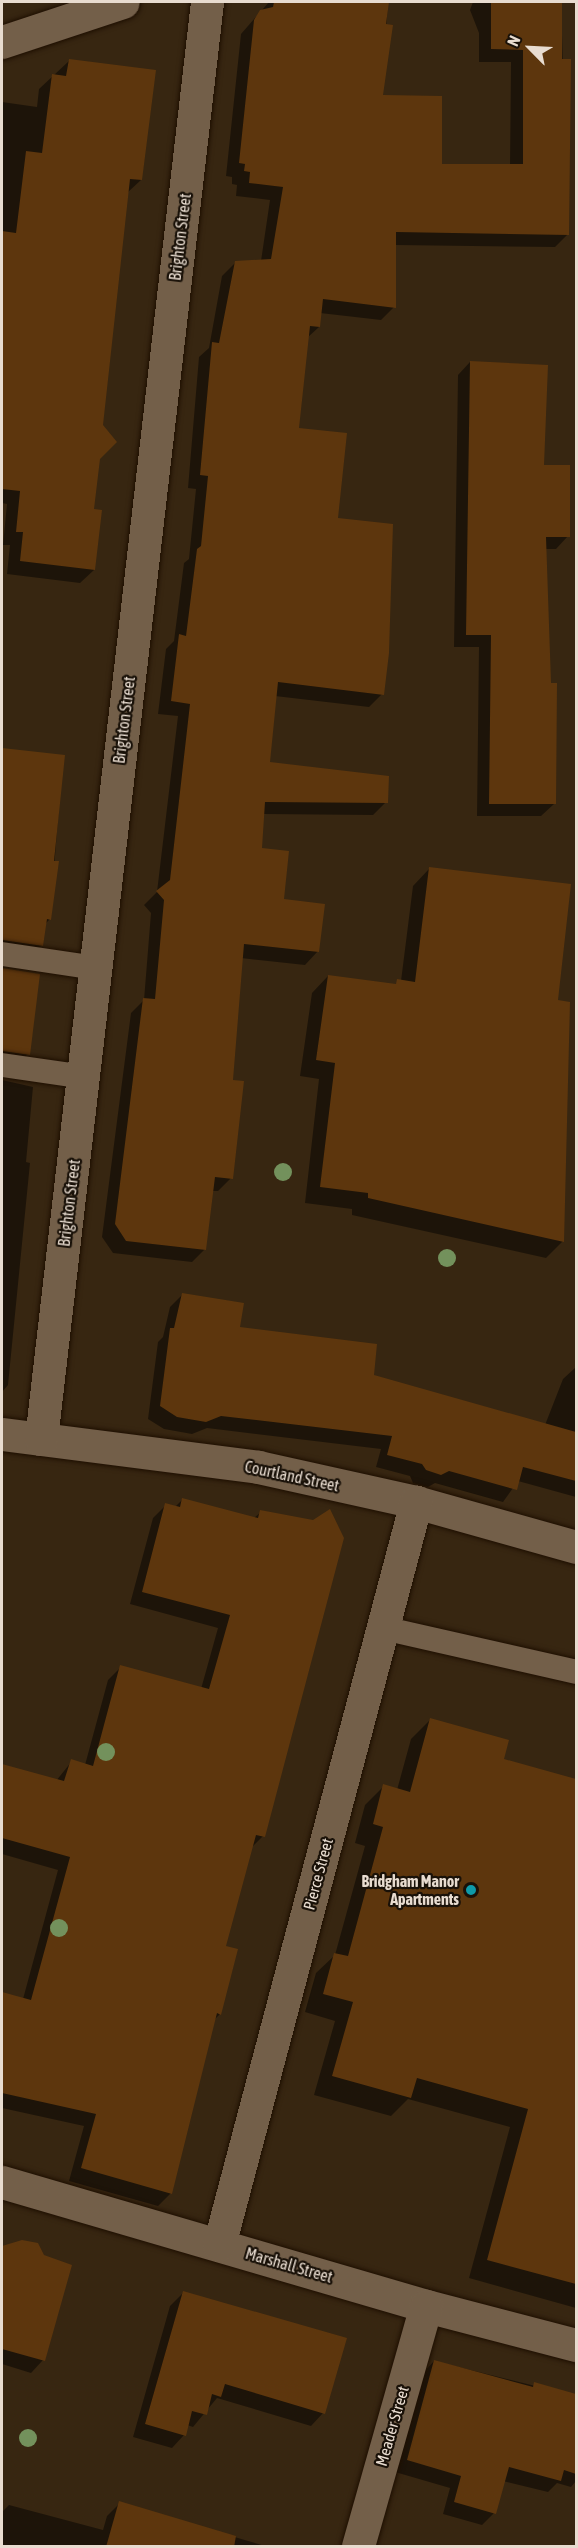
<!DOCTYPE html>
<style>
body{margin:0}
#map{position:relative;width:578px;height:2548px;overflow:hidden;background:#372611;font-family:"Asap Condensed",sans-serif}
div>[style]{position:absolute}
.shadow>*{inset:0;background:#0007}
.building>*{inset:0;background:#5d360d}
.roads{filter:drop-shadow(0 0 2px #1e0f00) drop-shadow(0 0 2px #1e0f00)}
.service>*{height:24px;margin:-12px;padding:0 12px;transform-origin:12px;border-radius:12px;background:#735f49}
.minor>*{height:33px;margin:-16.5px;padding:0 16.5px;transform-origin:16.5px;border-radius:16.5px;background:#735f49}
.trees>*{width:18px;height:18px;margin:-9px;border-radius:50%;background:#73915c}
.dots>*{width:16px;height:16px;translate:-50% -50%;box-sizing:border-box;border:3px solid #191108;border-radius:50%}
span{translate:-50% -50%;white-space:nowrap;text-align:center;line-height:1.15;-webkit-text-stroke:4.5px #191108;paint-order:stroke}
.street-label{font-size:16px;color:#e8dcd0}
.poi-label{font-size:16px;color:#e8dcd0;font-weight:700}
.right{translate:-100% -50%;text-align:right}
.frame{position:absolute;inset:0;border:3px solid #e8dcd0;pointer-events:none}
.north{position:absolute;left:500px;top:18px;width:60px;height:60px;-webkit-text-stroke:4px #191108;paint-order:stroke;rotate:294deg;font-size:16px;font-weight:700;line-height:24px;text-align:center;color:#e8dcd0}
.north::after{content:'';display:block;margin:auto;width:21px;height:27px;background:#e8dcd0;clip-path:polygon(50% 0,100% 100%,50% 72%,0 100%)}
</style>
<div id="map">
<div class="shadow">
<div style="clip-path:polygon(269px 2px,388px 3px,381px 97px,441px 165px,510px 166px,511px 62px,479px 62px,479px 33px,470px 10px,473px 2px,561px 2px,568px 234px,555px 247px,395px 245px,394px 307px,381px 320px,320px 313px,319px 327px,307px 338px,297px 429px,336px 519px,382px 694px,369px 707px,275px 696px,269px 763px,386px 802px,373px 815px,263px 814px,261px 849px,282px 900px,318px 951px,305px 965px,241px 958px,231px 1081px,231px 1178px,218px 1191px,212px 1191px,205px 1249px,192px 1262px,113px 1253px,102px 1237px,131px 1013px,144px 1000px,151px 913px,144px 905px,157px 892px,178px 716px,158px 714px,166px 649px,174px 641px,184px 563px,189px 559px,196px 489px,188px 488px,199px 357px,209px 348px,222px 276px,235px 263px,261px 261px,270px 200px,236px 196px,237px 185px,232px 184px,232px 177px,226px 176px,241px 34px)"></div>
<div style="clip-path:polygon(69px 61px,141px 180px,127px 193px,92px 510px,94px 570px,80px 583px,7px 574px,10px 545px,3px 545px,7px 504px,2px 503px,2px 102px,37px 107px,39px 89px)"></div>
<div style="clip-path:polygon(470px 362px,542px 467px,568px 536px,556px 549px,545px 549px,554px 804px,541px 816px,477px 816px,479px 647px,454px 647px,458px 375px)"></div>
<div style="clip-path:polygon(2px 749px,63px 756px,50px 919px,45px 924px,42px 945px,28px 959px,2px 956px)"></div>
<div style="clip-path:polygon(429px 869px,556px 1002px,563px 1241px,546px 1258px,352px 1215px,352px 1209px,305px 1203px,319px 1079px,300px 1076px,312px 993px,328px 976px,393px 986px,401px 981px,413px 886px)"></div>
<div style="clip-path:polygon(2px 970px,38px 975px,28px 1054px,14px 1068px,2px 1067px)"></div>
<div style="clip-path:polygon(2px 1080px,33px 1087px,26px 1162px,30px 1163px,8px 1385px,2px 1392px)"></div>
<div style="clip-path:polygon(182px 1295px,239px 1328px,372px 1377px,545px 1425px,563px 1379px,576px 1367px,576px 1497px,518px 1481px,503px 1502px,435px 1483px,428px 1487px,413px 1483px,410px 1476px,376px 1467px,381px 1449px,207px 1428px,192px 1434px,164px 1429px,148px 1419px,158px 1342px,163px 1337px,170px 1307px)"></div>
<div style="clip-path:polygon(182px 1500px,254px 1518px,261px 1512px,263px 1836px,251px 1848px,224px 1947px,220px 2014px,214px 2020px,171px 2193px,158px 2206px,69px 2181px,84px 2126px,2px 2108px,2px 1993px,23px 1999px,58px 1870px,2px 1854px,2px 1765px,56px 1781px,72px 1761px,85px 1765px,108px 1680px,121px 1667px,201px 1689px,218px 1628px,130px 1604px,153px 1518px,166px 1505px,175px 1507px)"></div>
<div style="clip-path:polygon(430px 1720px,502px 1760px,576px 1780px,576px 2308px,469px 2278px,510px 2127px,408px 2099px,391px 2116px,314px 2095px,335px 2021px,305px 2012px,316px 1973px,335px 1955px,365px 1846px,355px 1843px,365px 1805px,384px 1786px,397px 1790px,411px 1739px)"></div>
<div style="clip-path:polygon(22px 2241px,43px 2360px,31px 2373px,2px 2364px,2px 2248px)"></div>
<div style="clip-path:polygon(183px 2293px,323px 2413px,311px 2426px,217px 2398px,193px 2427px,187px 2425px,184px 2435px,172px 2448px,133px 2437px,170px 2306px)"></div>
<div style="clip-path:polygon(434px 2361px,576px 2396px,576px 2481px,571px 2487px,557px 2483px,548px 2492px,503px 2481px,494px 2513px,482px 2525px,443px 2514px,450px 2488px,395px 2472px,422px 2374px)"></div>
<div style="clip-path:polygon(120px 2503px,265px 2546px,2px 2546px,2px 2512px,9px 2505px,103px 2530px,107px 2516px)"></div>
</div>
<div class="building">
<div style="clip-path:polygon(274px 2px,389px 2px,386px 24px,393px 25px,383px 95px,442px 96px,442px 164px,523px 164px,523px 50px,491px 49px,491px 2px,562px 2px,562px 59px,571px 59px,569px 235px,396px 232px,396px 308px,323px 299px,320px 327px,310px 326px,299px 428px,347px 433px,338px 518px,393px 524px,389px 653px,384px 695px,278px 682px,270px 762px,389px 776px,388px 803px,265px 802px,262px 848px,289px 851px,284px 899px,325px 904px,319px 952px,244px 944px,233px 1080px,244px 1081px,233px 1179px,215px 1177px,206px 1250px,126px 1241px,115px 1224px,143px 998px,155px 999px,164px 900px,156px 891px,170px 880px,190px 704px,171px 701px,179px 634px,186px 636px,197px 549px,201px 546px,208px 476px,200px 475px,212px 342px,219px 343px,235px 261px,271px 259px,283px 187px,249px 183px,250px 172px,244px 171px,245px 164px,239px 163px,254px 20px,260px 10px,273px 7px)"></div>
<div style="clip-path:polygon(69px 59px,156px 70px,142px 180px,130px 179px,103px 425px,117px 442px,100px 459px,94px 509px,102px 510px,95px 570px,20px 561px,23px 532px,16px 532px,20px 491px,2px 489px,2px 231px,16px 233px,26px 151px,42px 153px,52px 74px,66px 76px)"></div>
<div style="clip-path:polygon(470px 361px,548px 365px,544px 465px,570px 465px,570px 537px,546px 537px,551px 683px,557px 683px,556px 804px,489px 804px,491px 635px,466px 635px)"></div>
<div style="clip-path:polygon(2px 748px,65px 755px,54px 861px,59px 861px,51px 920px,47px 919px,43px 946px,2px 940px)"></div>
<div style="clip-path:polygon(429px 867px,571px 884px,558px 1000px,570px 1002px,564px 1242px,368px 1198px,368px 1193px,320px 1187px,335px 1063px,316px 1060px,328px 975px,396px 984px,397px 979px,415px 982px)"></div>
<div style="clip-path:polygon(2px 968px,40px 974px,30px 1055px,2px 1051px)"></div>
<div style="clip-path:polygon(182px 1293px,244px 1303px,240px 1327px,377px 1344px,374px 1375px,576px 1432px,576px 1481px,523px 1467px,517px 1490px,449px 1471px,441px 1475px,426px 1470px,422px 1464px,387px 1455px,392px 1436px,221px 1416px,206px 1422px,177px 1417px,160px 1406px,170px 1328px,174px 1328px)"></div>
<div style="clip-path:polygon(182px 1498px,258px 1518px,260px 1510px,313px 1520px,330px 1509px,344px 1538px,265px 1837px,256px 1835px,226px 1946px,238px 1949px,221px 2015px,217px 2013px,172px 2194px,81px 2168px,96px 2114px,2px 2093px,2px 1992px,31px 2000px,70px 1857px,2px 1838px,2px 1764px,64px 1781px,71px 1759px,93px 1766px,120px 1665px,209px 1689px,230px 1615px,142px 1592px,165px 1503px,180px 1507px)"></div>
<div style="clip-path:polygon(430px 1718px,509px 1740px,504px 1759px,576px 1779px,576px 2284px,487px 2260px,528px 2109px,417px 2078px,411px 2098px,332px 2076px,353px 2002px,323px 1994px,334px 1953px,348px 1956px,383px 1827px,373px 1824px,383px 1784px,410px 1792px)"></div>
<div style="clip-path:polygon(22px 2240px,38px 2243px,44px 2255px,72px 2265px,45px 2361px,2px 2349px,2px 2246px)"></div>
<div style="clip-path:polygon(183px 2291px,347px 2338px,325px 2414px,225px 2384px,221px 2397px,212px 2394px,207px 2415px,192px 2411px,186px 2436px,145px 2424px)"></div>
<div style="clip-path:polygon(434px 2360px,533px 2387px,534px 2382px,576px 2394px,576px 2474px,564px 2470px,561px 2481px,509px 2467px,496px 2514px,454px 2502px,461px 2476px,407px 2460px)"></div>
<div style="clip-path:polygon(119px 2501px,236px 2536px,234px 2547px,106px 2547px)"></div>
</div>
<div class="roads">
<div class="service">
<div style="left:2px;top:954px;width:96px;rotate:8.4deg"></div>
<div style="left:2px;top:1065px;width:83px;rotate:8.3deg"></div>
<div style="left:383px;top:1628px;width:198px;rotate:12.8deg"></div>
</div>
<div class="minor">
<div style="left:2px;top:42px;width:127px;rotate:-18.3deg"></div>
<div style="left:2px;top:1434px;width:258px;rotate:7.3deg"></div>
<div style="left:258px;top:1467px;width:162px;rotate:12.5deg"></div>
<div style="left:416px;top:1502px;width:166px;rotate:15.7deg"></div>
<div style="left:41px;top:1439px;width:1447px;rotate:-83.41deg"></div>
<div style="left:2px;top:2182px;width:442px;rotate:16.3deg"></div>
<div style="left:426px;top:2306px;width:155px;rotate:14.6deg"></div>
<div style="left:219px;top:2245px;width:769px;rotate:-75.15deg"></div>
<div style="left:358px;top:2546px;width:249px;rotate:-74.2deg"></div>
</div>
</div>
<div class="trees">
<div style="left:283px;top:1172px"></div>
<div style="left:447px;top:1258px"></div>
<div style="left:106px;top:1752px"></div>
<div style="left:59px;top:1928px"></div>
<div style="left:28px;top:2438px"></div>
</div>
<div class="dots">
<div style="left:471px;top:1890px;background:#0f9aa8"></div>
</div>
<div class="street-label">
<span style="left:180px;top:237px;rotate:-83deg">Brighton Street</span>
<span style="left:124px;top:720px;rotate:-83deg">Brighton Street</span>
<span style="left:69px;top:1203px;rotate:-83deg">Brighton Street</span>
<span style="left:292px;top:1476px;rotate:12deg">Courtland Street</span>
<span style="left:318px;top:1874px;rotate:-75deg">Pierce Street</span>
<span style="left:289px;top:2265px;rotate:16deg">Marshall Street</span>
<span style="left:392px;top:2426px;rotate:-74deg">Meader Street</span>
</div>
<div class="poi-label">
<span class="right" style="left:459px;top:1890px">Bridgham Manor<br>Apartments</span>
</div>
<div class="frame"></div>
<div class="north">N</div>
</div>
